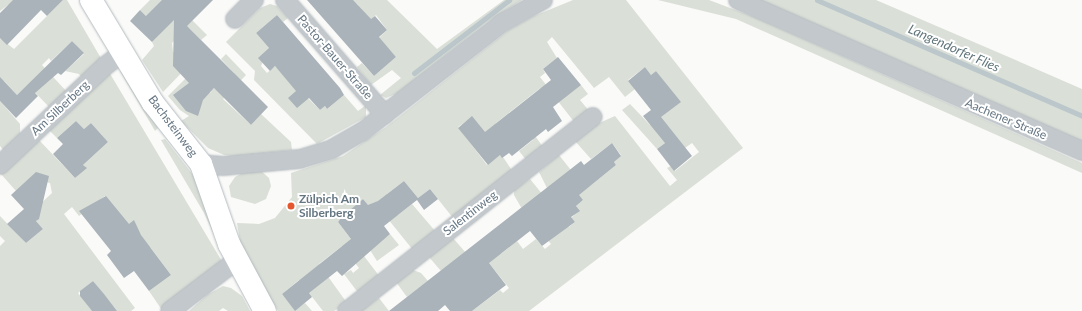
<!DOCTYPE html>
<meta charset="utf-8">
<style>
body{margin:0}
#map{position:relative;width:1082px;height:311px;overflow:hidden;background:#fafaf8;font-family:Lato,sans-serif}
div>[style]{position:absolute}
.green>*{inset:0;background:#dadfd7}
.stream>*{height:5px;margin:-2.5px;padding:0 2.5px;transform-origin:2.5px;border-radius:2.5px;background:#bbc7cb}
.building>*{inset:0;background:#aab3b9}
.roads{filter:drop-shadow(0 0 1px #b3babf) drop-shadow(0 0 1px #b3babf)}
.street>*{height:18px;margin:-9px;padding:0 9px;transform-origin:9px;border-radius:9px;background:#c3c8cc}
.secondary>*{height:22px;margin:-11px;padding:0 11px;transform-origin:11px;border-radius:11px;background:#fff}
.dots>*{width:11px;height:11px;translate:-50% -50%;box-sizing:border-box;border:2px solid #fff;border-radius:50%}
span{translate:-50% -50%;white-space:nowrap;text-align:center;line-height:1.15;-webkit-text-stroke:4px #fff;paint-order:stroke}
.street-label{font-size:12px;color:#657683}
.poi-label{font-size:12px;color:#657683;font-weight:700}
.left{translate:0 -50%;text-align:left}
.water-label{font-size:13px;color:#60757c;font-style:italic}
</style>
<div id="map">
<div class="green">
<div style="clip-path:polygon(0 0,31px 0,8px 5px,0 11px)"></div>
<div style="clip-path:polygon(63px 0,67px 0,102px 60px,83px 79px,79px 74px,65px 71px,84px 54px,72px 41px,51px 61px,49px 58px,42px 65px,68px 93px,51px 109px,28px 85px,17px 95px,4px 81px,0 84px,0 38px,14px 49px)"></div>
<div style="clip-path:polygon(150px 0,172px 0,207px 35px,201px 40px,188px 27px,172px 43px,173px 52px,181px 52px,191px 63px,163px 92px,142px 60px,154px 46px,152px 42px,176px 17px,146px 16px,140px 10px)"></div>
<div style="clip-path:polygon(344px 0,387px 0,437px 49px,504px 0,522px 0,487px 22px,398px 93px,386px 98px,380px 95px,401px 78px,392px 70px,371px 85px,357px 67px,362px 63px,374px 76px,396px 57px,379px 38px,387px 30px,376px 15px,369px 21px,357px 4px)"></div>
<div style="clip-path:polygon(573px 0,626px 0,743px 148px,529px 311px,472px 311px,500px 290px,503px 293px,509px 288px,485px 258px,502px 253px,517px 241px,523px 249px,536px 239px,545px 249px,551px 244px,522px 209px,514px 195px,514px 190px,530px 179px,569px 227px,575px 222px,571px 218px,579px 211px,576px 206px,583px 200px,547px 188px,539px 172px,559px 155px,574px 174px,590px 186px,616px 165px,614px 162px,621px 155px,612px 143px,591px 159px,575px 141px,597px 124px,615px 116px,670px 186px,677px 180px,667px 168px,671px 166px,675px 171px,699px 152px,692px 143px,685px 148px,675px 135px,657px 149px,622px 110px,630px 104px,650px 125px,680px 102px,656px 71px,651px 75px,645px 67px,628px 80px,635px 89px,625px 97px,609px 77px,594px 88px,552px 37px,547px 42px,557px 58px,543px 69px,545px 73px,540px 77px,547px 86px,539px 89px,496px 123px,494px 145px,472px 117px,458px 127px,487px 165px,501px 154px,513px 172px,453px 218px,430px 189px,418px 198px,404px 181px,387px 194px,398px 215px,412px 204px,436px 232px,413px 250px,375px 203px,370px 208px,363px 199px,338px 222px,380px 277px,360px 293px,356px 290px,344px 274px,351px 270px,353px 273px,359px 268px,342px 246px,319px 264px,347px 303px,334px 311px,323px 311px,299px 280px,282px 294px,295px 310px,305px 303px,312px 311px,278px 311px,249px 262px,240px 241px,237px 223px,259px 224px,275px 218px,292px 197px,291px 173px,343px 156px,386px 127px,509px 30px,534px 16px)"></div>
<div style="clip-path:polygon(658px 0,709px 0,754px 17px,1082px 163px,1082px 173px,736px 19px)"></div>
<div style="clip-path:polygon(758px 0,876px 0,1011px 58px,1082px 89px,1082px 143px)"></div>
<div style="clip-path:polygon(270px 4px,277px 6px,288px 18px,283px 22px,277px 15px,256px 33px,269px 48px,261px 66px,267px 73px,275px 66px,320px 110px,325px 106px,327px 109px,344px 95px,358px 111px,366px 105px,366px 117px,317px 144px,254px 80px,255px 71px,226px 42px,260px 8px)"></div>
<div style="clip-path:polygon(226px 54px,246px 75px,223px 99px,251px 125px,261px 114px,291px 142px,292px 150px,234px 156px,224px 155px,208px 148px,181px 121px,189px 116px,180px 110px,168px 96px,188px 76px,210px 93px,214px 88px,217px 90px,234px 73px,221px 59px)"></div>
<div style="clip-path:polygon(120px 71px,124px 71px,158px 128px,155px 131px)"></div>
<div style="clip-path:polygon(109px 72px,223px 263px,162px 310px,149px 291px,171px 275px,151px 248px,120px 231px,116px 209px,105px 196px,79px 216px,72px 207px,64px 214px,135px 308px,131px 311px,117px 311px,93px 281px,78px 293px,92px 311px,0 311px,0 246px,5px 241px,0 236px,0 216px,26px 243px,43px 229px,36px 221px,39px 218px,37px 207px,52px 193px,50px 183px,45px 182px,16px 191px,1px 174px,38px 139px,75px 178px,86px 168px,83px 165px,108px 142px,91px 123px,84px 129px,76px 121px,57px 138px,48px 129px)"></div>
<div style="clip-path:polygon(581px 85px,588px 94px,580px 100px,590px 112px,575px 123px,554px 96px)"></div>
<div style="clip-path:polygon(0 101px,20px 124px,20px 138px,5px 152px,0 146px)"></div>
<div style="clip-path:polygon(533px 133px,543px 147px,527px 161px,519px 151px,533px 140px)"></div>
<div style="clip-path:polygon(165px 139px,197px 180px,225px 258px,204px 213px,161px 140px)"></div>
<div style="clip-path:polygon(260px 170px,269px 178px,271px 186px,266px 199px,255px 204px,231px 197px,229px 186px,235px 177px,246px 171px)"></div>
<div style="clip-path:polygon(390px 234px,399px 245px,377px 261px,370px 250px)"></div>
<div style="clip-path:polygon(453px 238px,466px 253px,441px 271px,429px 257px)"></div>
<div style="clip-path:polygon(413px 270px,421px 273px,428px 281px,407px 297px,396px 282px)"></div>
<div style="clip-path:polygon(223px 286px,231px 288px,242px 296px,250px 311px,228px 311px,223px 308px,219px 311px,189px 311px,207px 295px)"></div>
<div style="clip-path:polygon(379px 298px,389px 311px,361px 311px)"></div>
</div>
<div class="stream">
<div style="left:817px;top:0;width:289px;rotate:23.6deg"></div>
<div style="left:414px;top:73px;width:120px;rotate:-37.5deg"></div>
</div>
<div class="building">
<div style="clip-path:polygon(13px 0,63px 0,47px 16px,41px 10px,7px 45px,0 38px,0 13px)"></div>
<div style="clip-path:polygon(162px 0,213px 0,187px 26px,268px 107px,251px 125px,214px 88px,203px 100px,198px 116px,186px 111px,173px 95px,189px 83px,173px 66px,174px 20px,152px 42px,130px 21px,140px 10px,146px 16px)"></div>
<div style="clip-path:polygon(307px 0,353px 0,371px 19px,375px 16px,387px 30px,379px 37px,396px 57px,374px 76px)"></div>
<div style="clip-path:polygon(277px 15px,340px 88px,344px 95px,327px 109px,325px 106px,320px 110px,309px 98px,297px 108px,288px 98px,296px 91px,275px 66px,270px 71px,258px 58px,269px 48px,256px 33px)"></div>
<div style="clip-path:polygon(72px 41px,84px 53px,61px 75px,58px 73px,35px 93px,38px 96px,16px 118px,0 101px,0 77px,17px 95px)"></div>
<div style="clip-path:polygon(558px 57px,581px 85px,553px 107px,562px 121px,548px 132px,546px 129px,512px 156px,509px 153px,502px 158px,500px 155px,488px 165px,458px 128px,472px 116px,485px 132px,551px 80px,543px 69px)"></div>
<div style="clip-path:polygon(645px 67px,651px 75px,656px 71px,681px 102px,661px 117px,692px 156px,674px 171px,657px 149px,665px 143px,643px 116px,651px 110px,628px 81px)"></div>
<div style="clip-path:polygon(76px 121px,84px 129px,91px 123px,108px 142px,83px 165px,87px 168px,75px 178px,53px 154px,63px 144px,57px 138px)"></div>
<div style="clip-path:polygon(612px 143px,621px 156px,614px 162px,616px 165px,579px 195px,583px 200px,576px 206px,580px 211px,571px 217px,575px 222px,542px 246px,530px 231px,489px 263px,506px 285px,472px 311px,450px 311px,445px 305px,438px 311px,389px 311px,581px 161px,584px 165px)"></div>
<div style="clip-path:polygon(36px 172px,49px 176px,39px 219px,36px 221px,43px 229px,26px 243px,7px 224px,24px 209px,11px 195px)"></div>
<div style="clip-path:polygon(404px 181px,418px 198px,430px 189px,438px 199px,424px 210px,417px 200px,384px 226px,390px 234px,342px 276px,337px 271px,309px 293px,312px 297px,295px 311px,282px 294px,351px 239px,338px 222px,342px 217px,363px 199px,368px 205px,378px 201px)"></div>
<div style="clip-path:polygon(106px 196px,129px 224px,134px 220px,141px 235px,171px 275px,149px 291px,134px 271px,124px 278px,107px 255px,111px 251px,79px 211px)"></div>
<div style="clip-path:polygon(93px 281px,104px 294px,117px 311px,92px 311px,80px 296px,80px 291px)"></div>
</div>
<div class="roads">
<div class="street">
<div style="left:285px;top:0;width:152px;rotate:49deg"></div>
<div style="left:738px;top:0;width:376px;rotate:23.7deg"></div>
<div style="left:235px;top:19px;width:27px;rotate:-45deg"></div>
<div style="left:201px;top:164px;width:22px;rotate:5deg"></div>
<div style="left:223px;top:166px;width:77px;rotate:-5.2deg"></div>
<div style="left:300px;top:159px;width:34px;rotate:-17deg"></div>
<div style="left:332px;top:149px;width:34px;rotate:-30deg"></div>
<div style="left:362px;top:132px;width:177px;rotate:-37.9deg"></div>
<div style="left:502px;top:23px;width:47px;rotate:-29.3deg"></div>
<div style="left:0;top:165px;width:144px;rotate:-43.3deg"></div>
<div style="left:105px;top:66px;width:21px;rotate:-37deg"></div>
<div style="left:170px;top:311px;width:84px;rotate:-37.3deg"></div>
<div style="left:347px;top:311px;width:313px;rotate:-38.3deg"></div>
</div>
<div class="secondary">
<div style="left:91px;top:0;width:120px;rotate:59deg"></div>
<div style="left:153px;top:103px;width:78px;rotate:51.8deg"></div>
<div style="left:201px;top:164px;width:85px;rotate:70.7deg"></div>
<div style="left:229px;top:244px;width:76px;rotate:61.8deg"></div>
</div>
</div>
<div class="dots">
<div style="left:291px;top:206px;background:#e4572e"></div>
</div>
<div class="street-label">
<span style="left:335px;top:57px;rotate:49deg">Pastor-Bauer-Straße</span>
<span style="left:60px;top:108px;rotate:-43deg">Am Silberberg</span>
<span style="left:1006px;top:119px;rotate:23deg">Aachener Straße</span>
<span style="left:173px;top:126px;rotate:53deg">Bachsteinweg</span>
<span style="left:470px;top:213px;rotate:-38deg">Salentinweg</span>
</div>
<div class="poi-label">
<span class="left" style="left:299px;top:206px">Zülpich Am<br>Silberberg</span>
</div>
<div class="water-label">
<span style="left:954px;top:48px;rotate:24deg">Langendorfer Flies</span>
</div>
</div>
